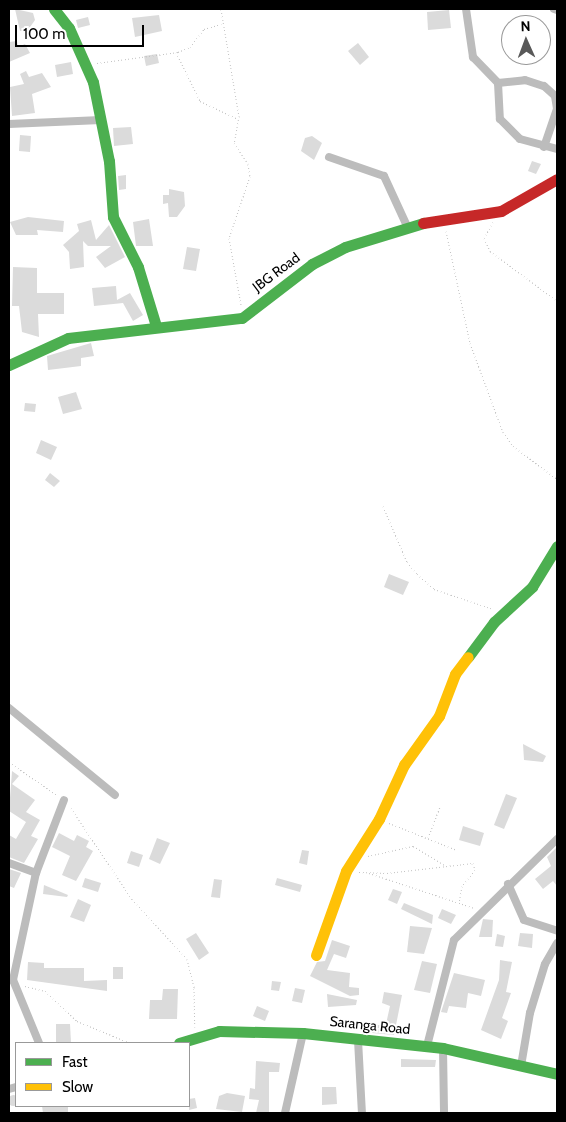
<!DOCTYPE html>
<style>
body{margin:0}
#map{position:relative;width:566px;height:1122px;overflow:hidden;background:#fff;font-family:Cabin,sans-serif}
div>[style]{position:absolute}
.building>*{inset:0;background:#dbdbdb}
.round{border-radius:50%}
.path>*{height:1px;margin-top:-0.5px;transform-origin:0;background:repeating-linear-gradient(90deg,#c2c2c2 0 1px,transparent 0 3.5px)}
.street>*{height:8px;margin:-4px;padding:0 4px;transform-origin:4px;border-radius:4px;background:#bcbcbc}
.fast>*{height:11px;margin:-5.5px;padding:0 5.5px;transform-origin:5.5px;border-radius:5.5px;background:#4caf50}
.slow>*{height:11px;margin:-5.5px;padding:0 5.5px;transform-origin:5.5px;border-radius:5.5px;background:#ffc107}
.jam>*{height:11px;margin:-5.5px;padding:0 5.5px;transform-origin:5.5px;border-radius:5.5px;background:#c62828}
span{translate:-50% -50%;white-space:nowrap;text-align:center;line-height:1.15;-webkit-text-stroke:4px #fff;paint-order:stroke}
.street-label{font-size:14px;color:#000}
.frame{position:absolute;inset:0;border:10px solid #000;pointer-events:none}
.legend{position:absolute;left:15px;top:1042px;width:175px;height:65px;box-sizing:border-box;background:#fff;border:1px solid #999;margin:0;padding:6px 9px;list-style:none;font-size:15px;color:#000}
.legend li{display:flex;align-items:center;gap:10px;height:25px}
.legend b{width:25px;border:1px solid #999}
.north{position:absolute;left:501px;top:15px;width:50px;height:50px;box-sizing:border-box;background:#fff;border:1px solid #999;border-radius:50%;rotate:358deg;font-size:14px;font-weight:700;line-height:20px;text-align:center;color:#000}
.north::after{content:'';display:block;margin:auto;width:18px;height:22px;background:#595959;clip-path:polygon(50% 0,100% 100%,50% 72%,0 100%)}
.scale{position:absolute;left:15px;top:25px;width:129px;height:22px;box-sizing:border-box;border:2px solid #000;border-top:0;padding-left:6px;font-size:15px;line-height:18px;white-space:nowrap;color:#000;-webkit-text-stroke:4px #fff;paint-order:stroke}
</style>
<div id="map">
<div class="building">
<div style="clip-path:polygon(15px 9px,33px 13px,35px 20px,28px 30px,20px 31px)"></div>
<div style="clip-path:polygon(449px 10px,451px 28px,428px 30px,427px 12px)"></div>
<div style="clip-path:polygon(159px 15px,162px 31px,135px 37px,132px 18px)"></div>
<div style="clip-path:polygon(88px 17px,90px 25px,78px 28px,76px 20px)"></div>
<div style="clip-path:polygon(17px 41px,18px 47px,25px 44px,30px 53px,9px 62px,9px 42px)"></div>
<div style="clip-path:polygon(358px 43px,369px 57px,360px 65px,348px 51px)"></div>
<div style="clip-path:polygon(157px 54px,159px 63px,146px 66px,144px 56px)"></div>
<div style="clip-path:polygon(71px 62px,73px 74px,57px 77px,55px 65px)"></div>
<div style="clip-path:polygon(26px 71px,29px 77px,42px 73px,51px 87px,32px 94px,35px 113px,12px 116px,10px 87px,24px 84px,20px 74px)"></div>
<div style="clip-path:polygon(131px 127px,133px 144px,114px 146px,113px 128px)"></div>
<div style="clip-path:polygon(20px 135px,31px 136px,30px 152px,19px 151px)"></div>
<div style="clip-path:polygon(312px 136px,322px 143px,314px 160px,301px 151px,305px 138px)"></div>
<div style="clip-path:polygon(532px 161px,541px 164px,536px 174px,528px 171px)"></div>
<div style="clip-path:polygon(126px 175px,126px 189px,119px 190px,118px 176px)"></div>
<div style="clip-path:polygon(169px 189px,184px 192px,185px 206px,177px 217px,169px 217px,168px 203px,163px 204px,163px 195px,169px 195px)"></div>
<div style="clip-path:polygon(28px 217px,64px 221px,63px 232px,37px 230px,38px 235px,16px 235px,10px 222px)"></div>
<div style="clip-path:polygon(149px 219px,153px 246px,136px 246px,133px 222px)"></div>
<div style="clip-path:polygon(91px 220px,96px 240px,109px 225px,125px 257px,105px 268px,96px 257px,111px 246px,88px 246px,83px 241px,84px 267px,70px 269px,69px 252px,63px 245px,79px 231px,77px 224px)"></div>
<div style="clip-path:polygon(187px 247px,200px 249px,196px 271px,183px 269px)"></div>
<div style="clip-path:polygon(13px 267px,37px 268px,37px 293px,64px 293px,64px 314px,38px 314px,39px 337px,22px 332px,19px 306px,12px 306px)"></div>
<div style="clip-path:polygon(116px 286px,117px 300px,130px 293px,143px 315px,133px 321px,123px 303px,94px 306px,92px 288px)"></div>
<div style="clip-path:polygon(91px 343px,94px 356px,81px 358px,81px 366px,48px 370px,47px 356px)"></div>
<div style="clip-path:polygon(76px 392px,82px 409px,63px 414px,58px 397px)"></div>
<div style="clip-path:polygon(25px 403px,36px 404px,35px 412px,24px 411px)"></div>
<div style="clip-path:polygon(41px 440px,57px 447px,51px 460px,36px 453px)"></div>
<div style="clip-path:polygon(50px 473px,60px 481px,54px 487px,45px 480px)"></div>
<div style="clip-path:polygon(389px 574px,409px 582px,403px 595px,384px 587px)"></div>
<div style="clip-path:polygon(523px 744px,546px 756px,543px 762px,524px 760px)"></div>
<div style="clip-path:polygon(12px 771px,19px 776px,12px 784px,35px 800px,26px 812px,40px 820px,31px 836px,38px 839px,24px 863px,9px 857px,9px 835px,16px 839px,26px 822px,9px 811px)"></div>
<div style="clip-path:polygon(506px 794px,517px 798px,504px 829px,494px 825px)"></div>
<div style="clip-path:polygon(463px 826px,484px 833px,480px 846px,459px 840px)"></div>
<div style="clip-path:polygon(59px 833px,74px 841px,77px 835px,89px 841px,86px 847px,93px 851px,76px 881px,62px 875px,70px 856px,52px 847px)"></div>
<div style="clip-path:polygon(157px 838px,170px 843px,160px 864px,149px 859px)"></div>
<div style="clip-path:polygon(557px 847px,557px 886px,553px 881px,543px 889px,535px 879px,551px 866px,547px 857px)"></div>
<div style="clip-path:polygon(302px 850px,309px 851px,307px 865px,299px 863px)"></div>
<div style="clip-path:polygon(131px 851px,143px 855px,139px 867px,127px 863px)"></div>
<div style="clip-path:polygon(9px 869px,21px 873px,14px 888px,9px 886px)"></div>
<div style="clip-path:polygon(85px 878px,101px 883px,98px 892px,82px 887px)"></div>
<div style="clip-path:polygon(277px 878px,302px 885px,300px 892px,275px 885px)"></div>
<div style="clip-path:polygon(214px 879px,222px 880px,220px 898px,211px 897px)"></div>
<div style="clip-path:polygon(44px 885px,68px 895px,67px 897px,43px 894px)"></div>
<div style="clip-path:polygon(393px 889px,402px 892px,397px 904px,388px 900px)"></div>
<div style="clip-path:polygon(78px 899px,91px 905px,84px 922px,70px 917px)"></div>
<div style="clip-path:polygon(404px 903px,433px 915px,432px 924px,401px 909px)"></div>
<div style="clip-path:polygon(442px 909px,456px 915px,451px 924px,438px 918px)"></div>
<div style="clip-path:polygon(483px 919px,493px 920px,492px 937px,479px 937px)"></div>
<div style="clip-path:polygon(410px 926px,432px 928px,424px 954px,407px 952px)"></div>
<div style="clip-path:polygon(196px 933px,209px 953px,199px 960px,186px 939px)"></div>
<div style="clip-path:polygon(520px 933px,533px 934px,532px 948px,518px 946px)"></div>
<div style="clip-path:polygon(497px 934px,505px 936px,503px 947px,495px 946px)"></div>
<div style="clip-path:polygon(332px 940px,350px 946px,346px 958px,334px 954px,327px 970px,350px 973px,349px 987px,359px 988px,359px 995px,350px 996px,310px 976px,317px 962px,325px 961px)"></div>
<div style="clip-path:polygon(500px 960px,512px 962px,506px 992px,511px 993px,502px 1018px,508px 1021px,501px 1039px,481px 1030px,499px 980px)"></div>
<div style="clip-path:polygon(422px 961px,437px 964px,430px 993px,414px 990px)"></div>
<div style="clip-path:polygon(28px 962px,44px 963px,44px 968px,84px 968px,84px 981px,107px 980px,107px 991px,27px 980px)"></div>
<div style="clip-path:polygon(113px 967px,123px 967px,123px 979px,113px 979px)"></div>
<div style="clip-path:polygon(454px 973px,485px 980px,481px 996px,468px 993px,466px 1008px,449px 1006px,447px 1013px,441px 1012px)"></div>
<div style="clip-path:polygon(272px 981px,281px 982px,279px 991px,271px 990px)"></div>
<div style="clip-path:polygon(295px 988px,305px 990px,302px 1003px,292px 1001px)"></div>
<div style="clip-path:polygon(163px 989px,178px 989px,177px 1019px,149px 1019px,150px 1000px,162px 1000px)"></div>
<div style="clip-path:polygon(384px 992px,402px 995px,394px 1035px,372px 1033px,372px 1026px,386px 1024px,390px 1006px,382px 1003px)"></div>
<div style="clip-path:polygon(327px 994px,357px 1000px,356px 1005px,328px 1007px)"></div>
<div style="clip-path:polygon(257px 1006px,269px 1011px,265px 1021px,253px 1016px)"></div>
<div style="clip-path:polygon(56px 1024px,70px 1024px,71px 1043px,56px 1043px)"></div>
<div style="clip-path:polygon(401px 1059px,436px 1060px,435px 1067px,401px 1067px)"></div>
<div style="clip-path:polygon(256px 1061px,280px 1063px,279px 1072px,269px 1072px,269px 1113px,256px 1113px,259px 1100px,249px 1099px,250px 1088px,255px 1089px)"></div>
<div style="clip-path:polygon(322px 1087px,336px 1087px,337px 1104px,322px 1105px)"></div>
<div style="clip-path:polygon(227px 1093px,245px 1096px,242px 1112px,216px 1109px,219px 1096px)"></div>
<div class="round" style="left:7.5px;top:1094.5px;width:11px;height:11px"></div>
<div style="clip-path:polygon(195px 1098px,197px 1108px,189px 1110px,189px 1099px)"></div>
<div style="clip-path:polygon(42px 1106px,68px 1106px,68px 1113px,43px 1113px)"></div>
</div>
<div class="path">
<div style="left:221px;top:9px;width:109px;rotate:80.5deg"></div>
<div style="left:239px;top:116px;width:27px;rotate:100deg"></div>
<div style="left:234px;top:143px;width:25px;rotate:56deg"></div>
<div style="left:248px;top:164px;width:12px;rotate:81deg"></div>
<div style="left:250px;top:176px;width:65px;rotate:108.7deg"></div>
<div style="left:229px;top:238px;width:68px;rotate:79.8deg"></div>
<div style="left:176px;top:52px;width:55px;rotate:63.9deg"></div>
<div style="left:200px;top:101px;width:42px;rotate:25.3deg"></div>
<div style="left:97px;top:63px;width:82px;rotate:-7.7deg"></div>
<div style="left:178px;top:52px;width:13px;rotate:-23deg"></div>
<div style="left:190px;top:47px;width:23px;rotate:-52deg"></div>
<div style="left:204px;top:29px;width:18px;rotate:-16deg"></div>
<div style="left:493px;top:222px;width:18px;rotate:119deg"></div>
<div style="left:484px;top:238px;width:14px;rotate:65deg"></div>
<div style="left:490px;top:251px;width:84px;rotate:36.7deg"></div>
<div style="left:446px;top:231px;width:115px;rotate:77.9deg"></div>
<div style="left:470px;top:343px;width:95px;rotate:69.7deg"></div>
<div style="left:503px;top:432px;width:17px;rotate:54deg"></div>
<div style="left:513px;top:446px;width:55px;rotate:36.9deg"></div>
<div style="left:383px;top:506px;width:61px;rotate:66.8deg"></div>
<div style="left:407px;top:562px;width:16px;rotate:50deg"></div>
<div style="left:417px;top:574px;width:23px;rotate:41deg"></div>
<div style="left:434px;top:589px;width:62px;rotate:18.7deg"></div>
<div style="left:9px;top:762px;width:58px;rotate:34.5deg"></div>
<div style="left:71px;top:808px;width:110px;rotate:56.2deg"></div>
<div style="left:132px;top:899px;width:81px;rotate:47.5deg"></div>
<div style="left:187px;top:959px;width:30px;rotate:76deg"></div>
<div style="left:194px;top:988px;width:39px;rotate:89deg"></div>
<div style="left:389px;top:823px;width:73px;rotate:21.7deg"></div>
<div style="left:428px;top:838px;width:34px;rotate:-69deg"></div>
<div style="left:368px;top:856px;width:46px;rotate:-12.5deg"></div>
<div style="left:413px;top:846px;width:37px;rotate:31deg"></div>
<div style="left:359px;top:872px;width:28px;rotate:2deg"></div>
<div style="left:387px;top:873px;width:87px;rotate:-6.6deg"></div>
<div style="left:473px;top:863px;width:7px;rotate:74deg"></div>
<div style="left:475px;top:870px;width:21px;rotate:129deg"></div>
<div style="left:462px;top:886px;width:17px;rotate:100deg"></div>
<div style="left:369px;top:873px;width:111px;rotate:18.4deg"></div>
<div style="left:25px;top:986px;width:21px;rotate:14deg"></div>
<div style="left:45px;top:991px;width:44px;rotate:43.2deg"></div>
<div style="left:77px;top:1021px;width:57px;rotate:22.5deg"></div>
</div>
<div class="street">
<div style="left:466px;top:9px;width:49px;rotate:81.7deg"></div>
<div style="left:473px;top:57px;width:36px;rotate:46deg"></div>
<div style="left:498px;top:83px;width:36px;rotate:87deg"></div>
<div style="left:500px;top:119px;width:28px;rotate:45deg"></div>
<div style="left:520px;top:139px;width:38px;rotate:15deg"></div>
<div style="left:554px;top:9px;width:3px;rotate:18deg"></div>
<div style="left:498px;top:83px;width:27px;rotate:-6deg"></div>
<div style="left:525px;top:80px;width:20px;rotate:18deg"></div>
<div style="left:544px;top:86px;width:15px;rotate:42deg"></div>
<div style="left:555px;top:96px;width:12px;rotate:81deg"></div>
<div style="left:9px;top:124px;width:92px;rotate:-2.5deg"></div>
<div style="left:544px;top:147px;width:40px;rotate:-71.1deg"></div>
<div style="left:329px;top:157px;width:58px;rotate:19.1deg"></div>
<div style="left:384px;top:176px;width:55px;rotate:65.3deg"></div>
<div style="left:9px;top:708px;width:137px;rotate:39.4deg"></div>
<div style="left:9px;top:863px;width:29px;rotate:20deg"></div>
<div style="left:508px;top:884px;width:39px;rotate:66deg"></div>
<div style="left:524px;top:920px;width:35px;rotate:18deg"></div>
<div style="left:358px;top:1040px;width:73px;rotate:86.9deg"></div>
<div style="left:39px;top:1043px;width:68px;rotate:-112.4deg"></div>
<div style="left:13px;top:980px;width:109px;rotate:-77.9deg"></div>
<div style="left:36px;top:873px;width:78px;rotate:-69deg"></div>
<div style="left:427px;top:1046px;width:109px;rotate:-75.7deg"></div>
<div style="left:454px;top:940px;width:144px;rotate:-44.4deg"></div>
<div style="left:443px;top:1048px;width:65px;rotate:89.1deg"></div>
<div style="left:521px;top:1066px;width:54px;rotate:-80.4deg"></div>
<div style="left:530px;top:1013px;width:51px;rotate:-73deg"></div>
<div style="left:545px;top:964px;width:24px;rotate:-60deg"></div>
<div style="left:9px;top:1089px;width:7px;rotate:-16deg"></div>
<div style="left:285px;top:1113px;width:82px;rotate:-77.3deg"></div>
</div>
<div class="fast">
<div style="left:54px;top:9px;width:24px;rotate:52deg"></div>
<div style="left:69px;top:28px;width:59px;rotate:66deg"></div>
<div style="left:93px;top:82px;width:81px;rotate:78.6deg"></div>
<div style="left:109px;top:161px;width:56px;rotate:85.9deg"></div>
<div style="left:113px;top:217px;width:56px;rotate:63.4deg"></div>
<div style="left:138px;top:267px;width:62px;rotate:73deg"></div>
<div style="left:9px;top:365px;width:65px;rotate:-24.6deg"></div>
<div style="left:68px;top:338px;width:175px;rotate:-6.6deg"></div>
<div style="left:242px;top:318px;width:88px;rotate:-37.6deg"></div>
<div style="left:312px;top:264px;width:37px;rotate:-27deg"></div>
<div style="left:345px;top:247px;width:82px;rotate:-17.1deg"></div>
<div style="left:468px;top:657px;width:44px;rotate:-53.4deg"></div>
<div style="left:494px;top:622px;width:52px;rotate:-42.6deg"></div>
<div style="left:532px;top:587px;width:48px;rotate:-58.6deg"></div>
<div style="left:179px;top:1043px;width:42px;rotate:-16.7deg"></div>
<div style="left:219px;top:1031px;width:84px;rotate:1.4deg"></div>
<div style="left:303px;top:1033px;width:141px;rotate:6.1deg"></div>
<div style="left:443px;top:1048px;width:117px;rotate:12.8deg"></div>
</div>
<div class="slow">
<div style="left:316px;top:955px;width:89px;rotate:-70.3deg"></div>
<div style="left:346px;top:871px;width:62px;rotate:-57.6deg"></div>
<div style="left:379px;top:819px;width:60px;rotate:-65.2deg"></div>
<div style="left:404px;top:765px;width:60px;rotate:-54.5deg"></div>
<div style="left:439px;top:716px;width:45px;rotate:-69.1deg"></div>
<div style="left:455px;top:674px;width:21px;rotate:-53deg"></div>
</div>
<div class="jam">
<div style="left:423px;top:223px;width:79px;rotate:-8.7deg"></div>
<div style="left:501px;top:211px;width:64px;rotate:-29.7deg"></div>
</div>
<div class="street-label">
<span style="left:276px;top:272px;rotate:-37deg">JBG Road</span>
<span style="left:370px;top:1025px;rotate:6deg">Saranga Road</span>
</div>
<div class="frame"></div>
<ul class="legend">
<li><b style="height:6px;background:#4caf50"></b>Fast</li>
<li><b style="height:6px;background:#ffc107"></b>Slow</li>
</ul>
<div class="north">N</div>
<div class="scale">100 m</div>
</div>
